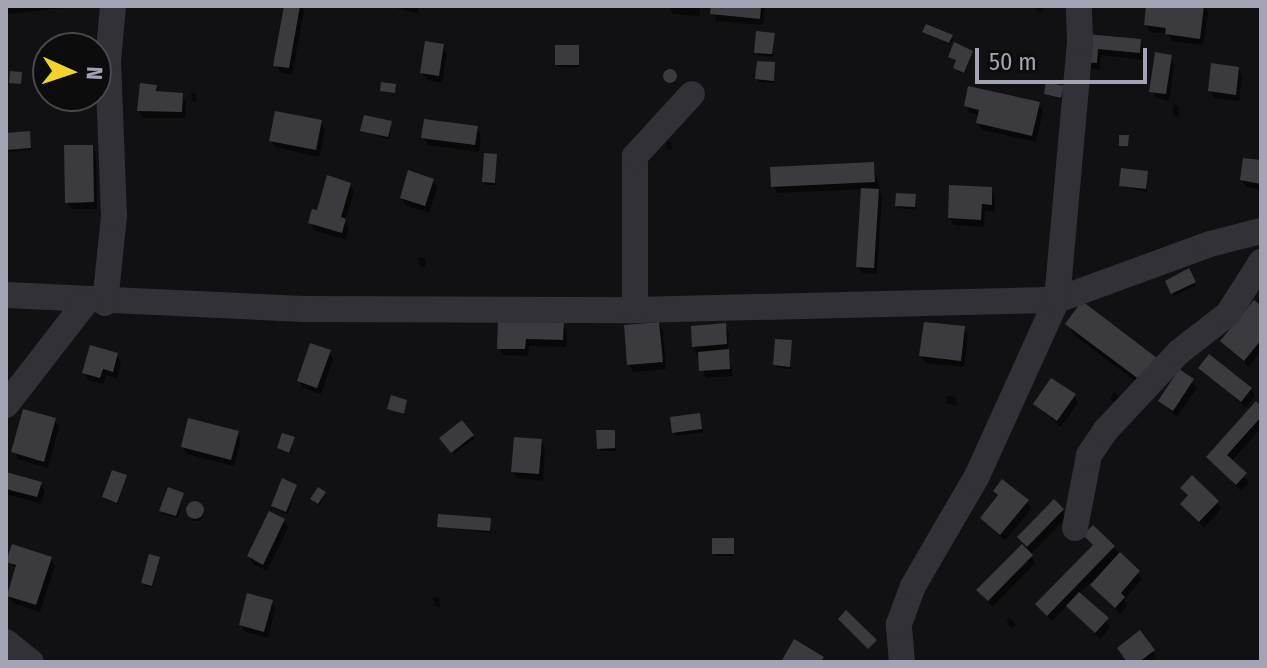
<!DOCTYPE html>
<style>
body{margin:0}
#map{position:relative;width:1267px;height:668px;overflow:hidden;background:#111012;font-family:"Fira Sans Condensed",sans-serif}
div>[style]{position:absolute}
.shadow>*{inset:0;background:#0007}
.round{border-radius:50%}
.building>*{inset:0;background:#3b3a3f}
.minor>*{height:26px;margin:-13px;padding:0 13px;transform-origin:13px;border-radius:13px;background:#323137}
span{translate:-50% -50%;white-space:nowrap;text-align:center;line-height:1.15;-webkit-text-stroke:6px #0c0c0d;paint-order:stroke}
.frame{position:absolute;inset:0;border:8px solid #a2a4b3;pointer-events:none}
.north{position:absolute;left:32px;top:32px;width:80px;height:80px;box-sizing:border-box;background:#0c0c0d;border:2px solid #48494f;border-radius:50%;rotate:93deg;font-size:22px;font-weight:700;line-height:32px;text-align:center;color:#a2a4b3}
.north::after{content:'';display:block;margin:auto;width:28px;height:36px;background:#f1d429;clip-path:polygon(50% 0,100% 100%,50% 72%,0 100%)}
.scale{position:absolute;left:975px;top:48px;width:172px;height:36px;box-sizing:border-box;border:4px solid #a2a4b3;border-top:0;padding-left:10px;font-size:24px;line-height:28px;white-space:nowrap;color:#a2a4b3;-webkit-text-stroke:6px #0c0c0d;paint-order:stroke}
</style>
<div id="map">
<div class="shadow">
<div style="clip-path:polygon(6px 6px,84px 6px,6px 14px)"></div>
<div style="clip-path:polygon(286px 6px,301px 6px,304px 11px,292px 75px,280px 72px,275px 65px)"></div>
<div style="clip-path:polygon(389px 6px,419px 6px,418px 14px)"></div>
<div style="clip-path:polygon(669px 6px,700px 6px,699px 16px,673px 14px)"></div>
<div style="clip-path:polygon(713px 6px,765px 6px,763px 25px,716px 21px)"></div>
<div style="clip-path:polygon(1035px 6px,1044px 6px,1043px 12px,1037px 11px)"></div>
<div style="clip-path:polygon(1148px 6px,1204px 6px,1208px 12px,1203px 45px,1172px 41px,1168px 34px,1150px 32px,1146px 24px)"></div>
<div style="clip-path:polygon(925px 32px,951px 36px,953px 39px,950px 45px)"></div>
<div style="clip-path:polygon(773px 35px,773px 57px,758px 55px,756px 52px)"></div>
<div style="clip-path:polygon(1088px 36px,1140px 41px,1144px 49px,1143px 60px,1101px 55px,1100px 70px,1090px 68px)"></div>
<div style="clip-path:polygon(443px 46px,447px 53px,442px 83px,427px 80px,422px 73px)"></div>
<div style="clip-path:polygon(578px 47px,579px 68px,558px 67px,557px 64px)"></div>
<div style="clip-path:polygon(972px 53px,965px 74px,957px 71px,958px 62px,950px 56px)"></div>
<div style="clip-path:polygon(1170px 57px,1174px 64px,1169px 101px,1156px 98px,1152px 91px)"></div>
<div style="clip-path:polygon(774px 64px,774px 83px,759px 82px,757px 79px)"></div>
<div style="clip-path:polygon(1238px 68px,1242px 76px,1239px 101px,1214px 98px,1210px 91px)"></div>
<div style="clip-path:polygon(670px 71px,677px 79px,674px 85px,666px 79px)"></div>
<div style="clip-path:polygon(156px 87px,159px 93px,182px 95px,186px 102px,185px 118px,143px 118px,139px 111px)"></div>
<div style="clip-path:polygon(1064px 91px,1062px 100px,1046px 94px)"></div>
<div style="clip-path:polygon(191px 93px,195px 93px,197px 101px,192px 101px)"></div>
<div style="clip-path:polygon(1039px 104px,1043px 111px,1036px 142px,982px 130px,978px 123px,979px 116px,970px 113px,966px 106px)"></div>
<div style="clip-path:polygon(1174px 104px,1179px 107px,1179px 118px,1173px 114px)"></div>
<div style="clip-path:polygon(320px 122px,325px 129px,319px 157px,275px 147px,271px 140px)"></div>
<div style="clip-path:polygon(391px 123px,389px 140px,362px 130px)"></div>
<div style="clip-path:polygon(477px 128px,481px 135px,479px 152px,428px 145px,423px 137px)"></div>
<div style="clip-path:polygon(29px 133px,32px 150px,6px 152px,6px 135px)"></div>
<div style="clip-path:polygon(666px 141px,671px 142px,672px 150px,667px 149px)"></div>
<div style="clip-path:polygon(92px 147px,96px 154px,97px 209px,71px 209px,67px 202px)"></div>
<div style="clip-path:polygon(496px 156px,496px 185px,486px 185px,484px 182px)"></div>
<div style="clip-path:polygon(1261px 162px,1261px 190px,1246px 187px,1242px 180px)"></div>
<div style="clip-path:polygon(873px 164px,882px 198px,877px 274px,862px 273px,858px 266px,863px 189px,777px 193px,773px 186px)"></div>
<div style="clip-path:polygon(1147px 173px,1147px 192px,1121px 186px)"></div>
<div style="clip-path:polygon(433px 180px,437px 188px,429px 213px,406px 205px,402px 198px)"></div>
<div style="clip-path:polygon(350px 184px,354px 192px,345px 221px,349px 228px,346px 240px,314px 230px,310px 223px)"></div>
<div style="clip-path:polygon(991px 189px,995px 197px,995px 212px,985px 211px,984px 227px,954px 225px,950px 218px)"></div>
<div style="clip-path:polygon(915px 196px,916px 210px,898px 208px,897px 205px)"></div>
<div style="clip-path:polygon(418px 258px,425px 258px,426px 267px,420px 267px)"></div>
<div style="clip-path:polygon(1188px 271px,1196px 285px,1175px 296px,1167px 282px)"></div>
<div style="clip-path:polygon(1261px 309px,1261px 351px,1249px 367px,1223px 342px)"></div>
<div style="clip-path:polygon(563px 324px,567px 331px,566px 347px,529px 346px,528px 356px,503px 355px,499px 348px)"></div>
<div style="clip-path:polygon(658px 324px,663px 331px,666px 369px,633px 372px,629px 365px)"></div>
<div style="clip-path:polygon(1068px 324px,1155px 359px,1147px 390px,1074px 335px)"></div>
<div style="clip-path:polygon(725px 326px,729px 333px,728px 351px,733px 376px,706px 378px,694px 347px)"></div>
<div style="clip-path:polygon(963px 328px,968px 335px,964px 367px,926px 363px,921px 356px)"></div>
<div style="clip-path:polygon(791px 342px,791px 369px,777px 368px,775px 365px)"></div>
<div style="clip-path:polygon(329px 351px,333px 359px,321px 394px,303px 388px,299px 381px)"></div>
<div style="clip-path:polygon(117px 355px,121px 362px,117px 378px,106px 375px,104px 384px,88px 380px,84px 372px)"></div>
<div style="clip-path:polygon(1200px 368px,1251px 389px,1255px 396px,1246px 408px)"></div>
<div style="clip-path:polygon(1180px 372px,1197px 388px,1177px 417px,1160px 401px)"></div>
<div style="clip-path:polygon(1114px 392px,1120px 397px,1117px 406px,1110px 398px)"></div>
<div style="clip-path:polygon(946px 396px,956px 397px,957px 405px,947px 404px)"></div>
<div style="clip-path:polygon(1074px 396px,1078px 403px,1061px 427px,1035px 405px)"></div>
<div style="clip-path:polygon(406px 402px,405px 416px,389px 408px)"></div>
<div style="clip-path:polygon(1261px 409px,1261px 428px,1231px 462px,1249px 482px,1241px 491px,1208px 457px)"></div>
<div style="clip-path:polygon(699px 415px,703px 432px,676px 436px,674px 433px)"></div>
<div style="clip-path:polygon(55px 420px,59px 427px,48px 468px,18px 459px,14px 452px)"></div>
<div style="clip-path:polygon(462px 423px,474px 439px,454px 454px,444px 442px)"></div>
<div style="clip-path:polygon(237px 432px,241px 440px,234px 466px,187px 454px,183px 447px)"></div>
<div style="clip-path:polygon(614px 432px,616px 451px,600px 451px,599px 448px)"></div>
<div style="clip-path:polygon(293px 439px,291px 454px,281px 451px,279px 448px)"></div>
<div style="clip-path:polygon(541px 441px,545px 448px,543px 481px,517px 478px,513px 471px)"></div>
<div style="clip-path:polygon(6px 474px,40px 483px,45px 491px,41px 504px,6px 494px)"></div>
<div style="clip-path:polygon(125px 477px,118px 504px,106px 500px,105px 497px)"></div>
<div style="clip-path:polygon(296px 486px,288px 514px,275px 509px,273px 506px)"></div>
<div style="clip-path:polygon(1182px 488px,1217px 502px,1221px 509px,1204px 528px,1183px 504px,1189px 497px)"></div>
<div style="clip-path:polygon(995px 491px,1027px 502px,1031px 509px,1005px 541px,982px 518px,999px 498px)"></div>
<div style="clip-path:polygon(325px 493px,320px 506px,314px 502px,313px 499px)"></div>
<div style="clip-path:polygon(183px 494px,178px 518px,163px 514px,162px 511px)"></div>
<div class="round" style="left:188px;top:505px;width:16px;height:16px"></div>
<div style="clip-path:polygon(1062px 511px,1066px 518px,1030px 555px,1035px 563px,992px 607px,979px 591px,1023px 545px,1019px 537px)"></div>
<div style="clip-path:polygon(490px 520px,491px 533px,439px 526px)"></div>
<div style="clip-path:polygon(284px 521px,288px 528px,267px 571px,253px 564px,249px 556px)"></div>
<div style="clip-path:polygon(1085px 536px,1114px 547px,1142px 579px,1124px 600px,1127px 605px,1120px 614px,1091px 582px,1079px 594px,1111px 627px,1100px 639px,1068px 605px,1052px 621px,1038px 605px,1094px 547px)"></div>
<div style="clip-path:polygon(732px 540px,734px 556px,716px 556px,714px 553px)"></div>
<div style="clip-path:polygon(50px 559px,55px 566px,40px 612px,13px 603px,9px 596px,17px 570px,9px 561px)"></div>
<div style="clip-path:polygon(159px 559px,153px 588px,144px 586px,143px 583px)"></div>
<div style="clip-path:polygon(433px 597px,439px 598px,440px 607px,434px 606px)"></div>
<div style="clip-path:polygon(271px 602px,275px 609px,268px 638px,245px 632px,241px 625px)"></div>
<div style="clip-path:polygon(1010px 617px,1016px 625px,1012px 629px,1006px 621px)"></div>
<div style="clip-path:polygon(1139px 633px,1157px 658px,1152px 662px,1128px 662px)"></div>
</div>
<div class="building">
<div style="clip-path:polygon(284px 6px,300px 6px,289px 68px,273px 66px)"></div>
<div style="clip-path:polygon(711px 6px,761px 6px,760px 19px,710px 14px)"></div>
<div style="clip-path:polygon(1146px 6px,1204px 6px,1200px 39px,1165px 34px,1166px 28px,1144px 25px)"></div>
<div style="clip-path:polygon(926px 24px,953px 35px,949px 43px,922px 32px)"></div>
<div style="clip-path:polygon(756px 31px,775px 33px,772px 54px,754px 53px)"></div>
<div style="clip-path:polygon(1086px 34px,1141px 39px,1140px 53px,1098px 49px,1097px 63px,1084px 62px)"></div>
<div style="clip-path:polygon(425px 41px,444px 44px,439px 76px,420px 73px)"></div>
<div style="clip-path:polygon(954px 42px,973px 51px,964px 73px,953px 68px,956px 60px,948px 57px)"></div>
<div style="clip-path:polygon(555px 45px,579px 45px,579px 65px,555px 65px)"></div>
<div style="clip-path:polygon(1155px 52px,1172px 55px,1166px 94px,1149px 92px)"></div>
<div style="clip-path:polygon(757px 61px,775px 62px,774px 81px,755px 79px)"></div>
<div style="clip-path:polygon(1211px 63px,1239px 67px,1236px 95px,1208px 91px)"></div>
<div class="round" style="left:663px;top:69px;width:14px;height:14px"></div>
<div style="clip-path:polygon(10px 71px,22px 72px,21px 84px,9px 83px)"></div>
<div style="clip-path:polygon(381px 82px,396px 84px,395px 93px,380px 91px)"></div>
<div style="clip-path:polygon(1046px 82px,1064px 86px,1061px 98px,1044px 94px)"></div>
<div style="clip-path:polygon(140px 83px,157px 85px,156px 91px,183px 93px,182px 112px,137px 111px)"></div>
<div style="clip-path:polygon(968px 86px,1040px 102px,1032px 136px,976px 123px,979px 110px,964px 106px)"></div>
<div style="clip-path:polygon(275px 111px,322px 120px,316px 150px,269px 141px)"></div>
<div style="clip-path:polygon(364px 115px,392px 121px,388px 137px,360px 131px)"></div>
<div style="clip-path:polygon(424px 119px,478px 126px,475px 145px,421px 138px)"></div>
<div style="clip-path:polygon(30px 131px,31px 148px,6px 150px,6px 133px)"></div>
<div style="clip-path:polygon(1119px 135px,1129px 135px,1128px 146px,1119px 146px)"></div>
<div style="clip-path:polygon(64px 145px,93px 145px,94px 202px,65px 203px)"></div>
<div style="clip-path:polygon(484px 153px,497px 154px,495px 183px,482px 182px)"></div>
<div style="clip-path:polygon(1243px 158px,1261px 160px,1261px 184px,1240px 180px)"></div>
<div style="clip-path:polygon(874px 162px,875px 182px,771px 187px,770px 167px)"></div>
<div style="clip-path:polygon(1121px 168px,1148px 171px,1146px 189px,1119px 186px)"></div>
<div style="clip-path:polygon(408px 170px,434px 179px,425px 206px,400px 198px)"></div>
<div style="clip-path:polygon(327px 175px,351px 183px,341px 217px,346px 219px,342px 233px,308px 223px,312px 209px,317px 210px)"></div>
<div style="clip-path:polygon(949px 185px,992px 187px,992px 205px,982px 204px,981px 220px,948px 218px)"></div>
<div style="clip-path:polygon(861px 188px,879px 189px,874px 268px,856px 267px)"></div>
<div style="clip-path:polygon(896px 193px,916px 194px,915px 207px,895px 206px)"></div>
<div style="clip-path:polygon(1189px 268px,1196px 282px,1171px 294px,1165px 281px)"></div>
<div style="clip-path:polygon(1254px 300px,1261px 306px,1261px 340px,1244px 361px,1220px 341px)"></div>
<div style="clip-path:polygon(1082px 301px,1157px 358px,1140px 380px,1065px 324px)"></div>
<div style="clip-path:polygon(498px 320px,564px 322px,563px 340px,526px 339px,525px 349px,497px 349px)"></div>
<div style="clip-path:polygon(659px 322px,663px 362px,627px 365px,624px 325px)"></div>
<div style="clip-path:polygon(924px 322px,965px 326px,961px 361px,919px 356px)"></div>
<div style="clip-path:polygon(726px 323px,727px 344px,692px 347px,691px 326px)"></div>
<div style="clip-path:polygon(775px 339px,792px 340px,790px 367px,773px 365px)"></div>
<div style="clip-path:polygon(310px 343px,331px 350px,317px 388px,297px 381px)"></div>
<div style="clip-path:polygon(90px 345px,118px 353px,113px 372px,103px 369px,100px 378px,82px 373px)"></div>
<div style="clip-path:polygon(729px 349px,730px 369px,699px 371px,698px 352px)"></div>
<div style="clip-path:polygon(1209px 354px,1252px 388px,1241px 402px,1198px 368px)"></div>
<div style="clip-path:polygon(1179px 369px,1194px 379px,1173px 411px,1158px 401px)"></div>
<div style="clip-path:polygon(1051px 378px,1076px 394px,1057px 421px,1033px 404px)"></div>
<div style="clip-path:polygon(391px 395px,407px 400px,404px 414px,387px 409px)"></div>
<div style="clip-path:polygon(1256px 401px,1261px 406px,1261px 417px,1227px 455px,1247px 473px,1236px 485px,1206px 457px)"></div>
<div style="clip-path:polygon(23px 409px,56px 418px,44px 462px,11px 452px)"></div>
<div style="clip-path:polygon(700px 413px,702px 429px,672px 433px,670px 417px)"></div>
<div style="clip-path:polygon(188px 418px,239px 431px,231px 460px,181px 447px)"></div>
<div style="clip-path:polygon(462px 420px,474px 435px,451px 453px,439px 438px)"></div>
<div style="clip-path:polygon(596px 430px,615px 430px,615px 448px,597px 449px)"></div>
<div style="clip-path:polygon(282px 433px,295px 437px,289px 453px,277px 448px)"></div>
<div style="clip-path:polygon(514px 437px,542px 439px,539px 474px,511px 472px)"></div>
<div style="clip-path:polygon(112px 470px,127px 475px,117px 503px,102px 497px)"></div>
<div style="clip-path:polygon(6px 472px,42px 482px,37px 497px,6px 489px)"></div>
<div style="clip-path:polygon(1192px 475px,1219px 501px,1199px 522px,1180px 504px,1188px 495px,1180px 488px)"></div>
<div style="clip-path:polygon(282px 478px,297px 485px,286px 512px,271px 506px)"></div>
<div style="clip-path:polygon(1002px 479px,1029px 500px,1000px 535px,980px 518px,998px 495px,993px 491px)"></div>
<div style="clip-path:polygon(168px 487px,184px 493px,176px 516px,159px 511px)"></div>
<div style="clip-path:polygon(318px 487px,326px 492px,318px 504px,310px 499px)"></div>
<div style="clip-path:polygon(1054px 499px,1064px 509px,1027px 547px,1017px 537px)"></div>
<div class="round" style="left:186px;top:501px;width:18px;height:18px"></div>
<div style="clip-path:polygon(269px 511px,285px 519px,263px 565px,247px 556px)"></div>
<div style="clip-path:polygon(438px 514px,491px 518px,490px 531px,437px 527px)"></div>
<div style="clip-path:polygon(1093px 525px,1115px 546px,1047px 616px,1035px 604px,1093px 545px,1083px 535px)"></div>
<div style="clip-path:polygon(712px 538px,734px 538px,734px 554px,712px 554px)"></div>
<div style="clip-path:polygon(12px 544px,52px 557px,36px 605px,7px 596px,16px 565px,6px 562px)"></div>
<div style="clip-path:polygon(1022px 544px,1033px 555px,988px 601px,976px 590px)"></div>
<div style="clip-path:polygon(1120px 552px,1140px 571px,1121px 593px,1125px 597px,1115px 608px,1090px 585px)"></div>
<div style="clip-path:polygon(149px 554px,160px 557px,152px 586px,141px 583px)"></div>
<div style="clip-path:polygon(1079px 592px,1109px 618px,1095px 633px,1066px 606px)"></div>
<div style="clip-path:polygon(247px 593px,273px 600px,264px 632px,239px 625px)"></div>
<div style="clip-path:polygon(846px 610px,877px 640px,868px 649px,838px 619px)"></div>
<div style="clip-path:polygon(1140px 630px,1155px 650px,1139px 662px,1127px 662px,1117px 648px)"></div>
<div style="clip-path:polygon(794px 639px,824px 657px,821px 662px,781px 662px)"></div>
</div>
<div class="minor">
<div style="left:6px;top:295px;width:297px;rotate:2.7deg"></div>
<div style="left:303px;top:309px;width:332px;rotate:0.2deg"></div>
<div style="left:635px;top:310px;width:422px;rotate:-1.4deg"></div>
<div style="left:1057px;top:300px;width:163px;rotate:-20.1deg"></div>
<div style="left:1210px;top:244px;width:53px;rotate:-14.3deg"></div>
<div style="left:105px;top:303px;width:87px;rotate:-84.1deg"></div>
<div style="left:114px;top:216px;width:155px;rotate:-92.2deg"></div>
<div style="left:108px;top:61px;width:55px;rotate:-84.8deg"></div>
<div style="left:635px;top:310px;width:154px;rotate:-90deg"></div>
<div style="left:635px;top:156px;width:84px;rotate:-47.4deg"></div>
<div style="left:6px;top:405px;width:130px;rotate:-52.2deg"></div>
<div style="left:1075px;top:528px;width:74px;rotate:-79.1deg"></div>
<div style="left:1089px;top:455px;width:30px;rotate:-56deg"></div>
<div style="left:1106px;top:430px;width:107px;rotate:-46.9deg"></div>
<div style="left:1179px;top:352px;width:62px;rotate:-37.8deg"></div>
<div style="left:1228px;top:314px;width:62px;rotate:-57.6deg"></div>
<div style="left:6px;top:642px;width:32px;rotate:39deg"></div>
<div style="left:902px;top:662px;width:38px;rotate:-95deg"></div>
<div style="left:899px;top:624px;width:40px;rotate:-69.8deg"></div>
<div style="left:913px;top:586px;width:127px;rotate:-59.8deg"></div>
<div style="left:977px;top:476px;width:193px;rotate:-65.6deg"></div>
<div style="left:1057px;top:300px;width:260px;rotate:-84.9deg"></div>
<div style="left:1080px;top:41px;width:35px;rotate:-92deg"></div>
</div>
<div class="frame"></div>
<div class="north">N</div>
<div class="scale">50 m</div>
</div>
